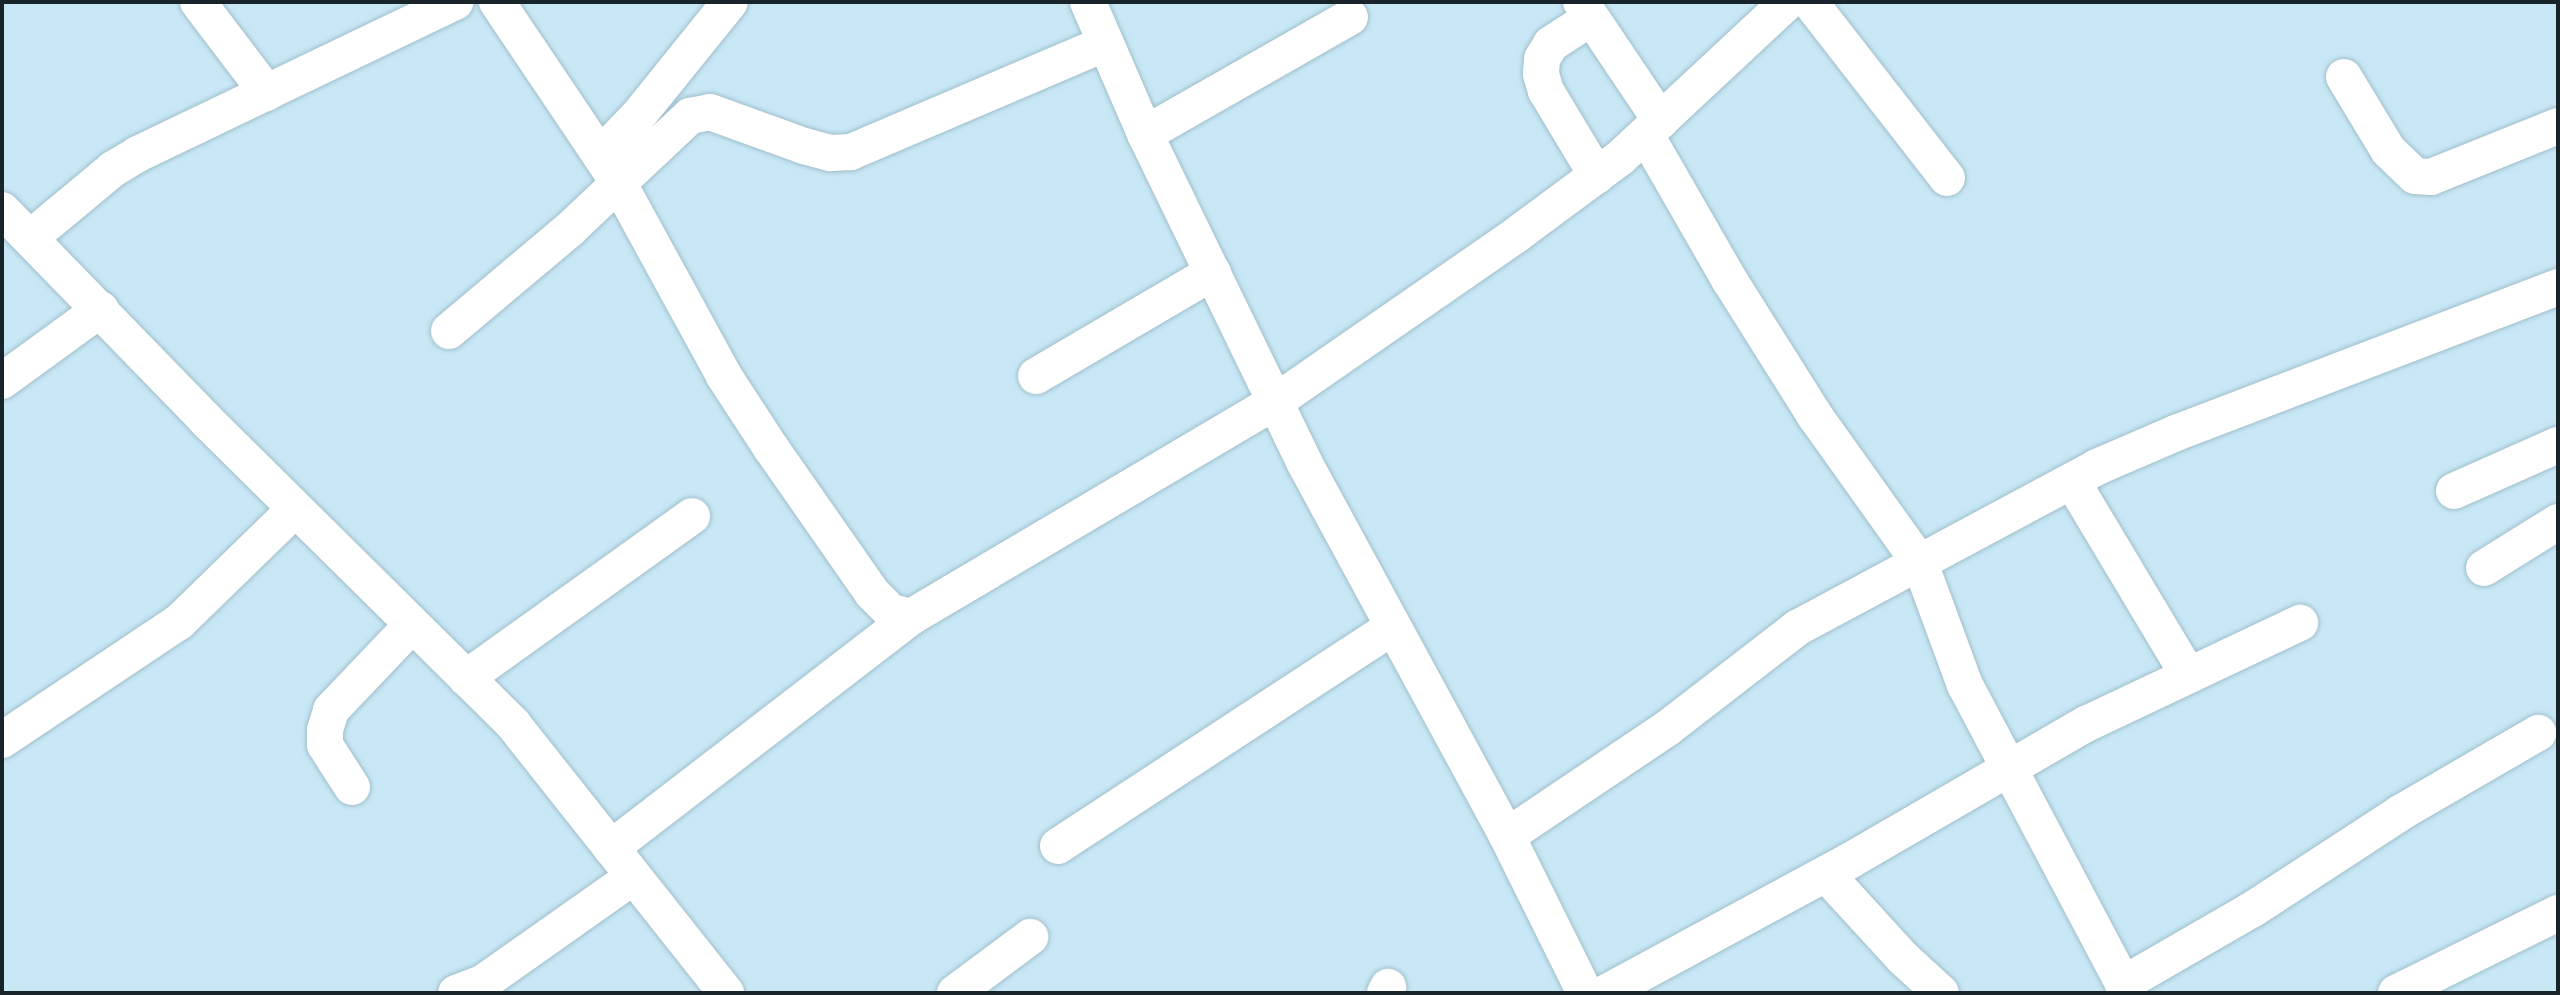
<!DOCTYPE html>
<style>
body{margin:0}
#map{position:relative;width:2560px;height:995px;overflow:hidden;background:#c9e8f6;font-family:Figtree,sans-serif}
div>[style]{position:absolute}
.roads{filter:drop-shadow(0 0 2px #a0becb) drop-shadow(0 0 2px #a0becb)}
.street>*{height:36px;margin:-18px;padding:0 18px;transform-origin:18px;border-radius:18px;background:#fff}
span{translate:-50% -50%;white-space:nowrap;text-align:center;line-height:1.15;-webkit-text-stroke:7px #c9e8f6;paint-order:stroke}
.frame{position:absolute;inset:0;border:4px solid #182429;pointer-events:none}
</style>
<div id="map">
<div class="roads">
<div class="street">
<div style="left:198px;top:2px;width:114px;rotate:52.8deg"></div>
<div style="left:497px;top:2px;width:217px;rotate:56.1deg"></div>
<div style="left:618px;top:182px;width:221px;rotate:61.3deg"></div>
<div style="left:724px;top:376px;width:86px;rotate:56.9deg"></div>
<div style="left:771px;top:448px;width:177px;rotate:55.1deg"></div>
<div style="left:872px;top:593px;width:27px;rotate:45deg"></div>
<div style="left:891px;top:612px;width:21px;rotate:14deg"></div>
<div style="left:911px;top:617px;width:423px;rotate:-30.6deg"></div>
<div style="left:1275px;top:402px;width:293px;rotate:-34.7deg"></div>
<div style="left:1516px;top:235px;width:129px;rotate:-36.5deg"></div>
<div style="left:1620px;top:158px;width:229px;rotate:-43deg"></div>
<div style="left:1088px;top:2px;width:144px;rotate:66.6deg"></div>
<div style="left:1145px;top:134px;width:365px;rotate:64.1deg"></div>
<div style="left:1304px;top:462px;width:426px;rotate:61.5deg"></div>
<div style="left:1507px;top:836px;width:175px;rotate:63.6deg"></div>
<div style="left:1581px;top:2px;width:143px;rotate:56.1deg"></div>
<div style="left:1810px;top:2px;width:223px;rotate:52.1deg"></div>
<div style="left:1591px;top:18px;width:48px;rotate:147deg"></div>
<div style="left:1551px;top:44px;width:17px;rotate:121deg"></div>
<div style="left:1542px;top:59px;width:15px;rotate:94deg"></div>
<div style="left:1541px;top:74px;width:18px;rotate:74deg"></div>
<div style="left:1546px;top:91px;width:99px;rotate:59deg"></div>
<div style="left:2344px;top:77px;width:85px;rotate:58.9deg"></div>
<div style="left:2388px;top:150px;width:37px;rotate:44deg"></div>
<div style="left:2415px;top:176px;width:16px;rotate:4deg"></div>
<div style="left:2431px;top:177px;width:137px;rotate:-21.9deg"></div>
<div style="left:1145px;top:134px;width:236px;rotate:-29.7deg"></div>
<div style="left:1646px;top:135px;width:168px;rotate:60.1deg"></div>
<div style="left:1730px;top:281px;width:160px;rotate:57.8deg"></div>
<div style="left:1815px;top:416px;width:181px;rotate:54.5deg"></div>
<div style="left:1920px;top:563px;width:130px;rotate:69.8deg"></div>
<div style="left:1965px;top:685px;width:348px;rotate:62.1deg"></div>
<div style="left:600px;top:155px;width:54px;rotate:-45.7deg"></div>
<div style="left:638px;top:116px;width:146px;rotate:-51.1deg"></div>
<div style="left:2px;top:210px;width:293px;rotate:45.8deg"></div>
<div style="left:206px;top:420px;width:432px;rotate:44.7deg"></div>
<div style="left:513px;top:724px;width:343px;rotate:51.6deg"></div>
<div style="left:30px;top:238px;width:108px;rotate:-39.7deg"></div>
<div style="left:113px;top:169px;width:29px;rotate:-31deg"></div>
<div style="left:138px;top:154px;width:352px;rotate:-25.6deg"></div>
<div style="left:449px;top:331px;width:158px;rotate:-40.1deg"></div>
<div style="left:570px;top:229px;width:165px;rotate:-43.3deg"></div>
<div style="left:690px;top:116px;width:20px;rotate:-11deg"></div>
<div style="left:710px;top:112px;width:100px;rotate:19.9deg"></div>
<div style="left:804px;top:146px;width:28px;rotate:15deg"></div>
<div style="left:831px;top:153px;width:20px;rotate:-3deg"></div>
<div style="left:851px;top:152px;width:275px;rotate:-23.1deg"></div>
<div style="left:1036px;top:376px;width:205px;rotate:-30.4deg"></div>
<div style="left:2px;top:381px;width:122px;rotate:-36deg"></div>
<div style="left:2072px;top:481px;width:226px;rotate:59.1deg"></div>
<div style="left:2454px;top:491px;width:114px;rotate:-23.9deg"></div>
<div style="left:2484px;top:568px;width:87px;rotate:-31.9deg"></div>
<div style="left:466px;top:678px;width:278px;rotate:-35.6deg"></div>
<div style="left:2px;top:740px;width:213px;rotate:-33.7deg"></div>
<div style="left:179px;top:622px;width:162px;rotate:-44.2deg"></div>
<div style="left:352px;top:787px;width:50px;rotate:-122.7deg"></div>
<div style="left:325px;top:745px;width:15px;rotate:-90deg"></div>
<div style="left:325px;top:730px;width:21px;rotate:-73deg"></div>
<div style="left:331px;top:710px;width:117px;rotate:-46.4deg"></div>
<div style="left:1507px;top:836px;width:195px;rotate:-33.9deg"></div>
<div style="left:1669px;top:727px;width:162px;rotate:-37.7deg"></div>
<div style="left:1797px;top:628px;width:340px;rotate:-28.2deg"></div>
<div style="left:2097px;top:467px;width:86px;rotate:-23.3deg"></div>
<div style="left:2176px;top:433px;width:409px;rotate:-20.9deg"></div>
<div style="left:1058px;top:846px;width:400px;rotate:-33.2deg"></div>
<div style="left:611px;top:848px;width:379px;rotate:-37.6deg"></div>
<div style="left:1826px;top:874px;width:115px;rotate:47.5deg"></div>
<div style="left:1904px;top:959px;width:50px;rotate:42.6deg"></div>
<div style="left:2123px;top:984px;width:150px;rotate:-30deg"></div>
<div style="left:2253px;top:909px;width:176px;rotate:-33.1deg"></div>
<div style="left:2400px;top:813px;width:160px;rotate:-30.1deg"></div>
<div style="left:456px;top:993px;width:30px;rotate:-21deg"></div>
<div style="left:484px;top:982px;width:182px;rotate:-35.2deg"></div>
<div style="left:955px;top:993px;width:94px;rotate:-36.7deg"></div>
<div style="left:1385px;top:993px;width:7px;rotate:-63deg"></div>
<div style="left:1605px;top:993px;width:280px;rotate:-28.4deg"></div>
<div style="left:1851px;top:860px;width:272px;rotate:-30.1deg"></div>
<div style="left:2086px;top:724px;width:237px;rotate:-25.3deg"></div>
<div style="left:2396px;top:993px;width:181px;rotate:-26.3deg"></div>
</div>
</div>
<div class="frame"></div>
</div>
